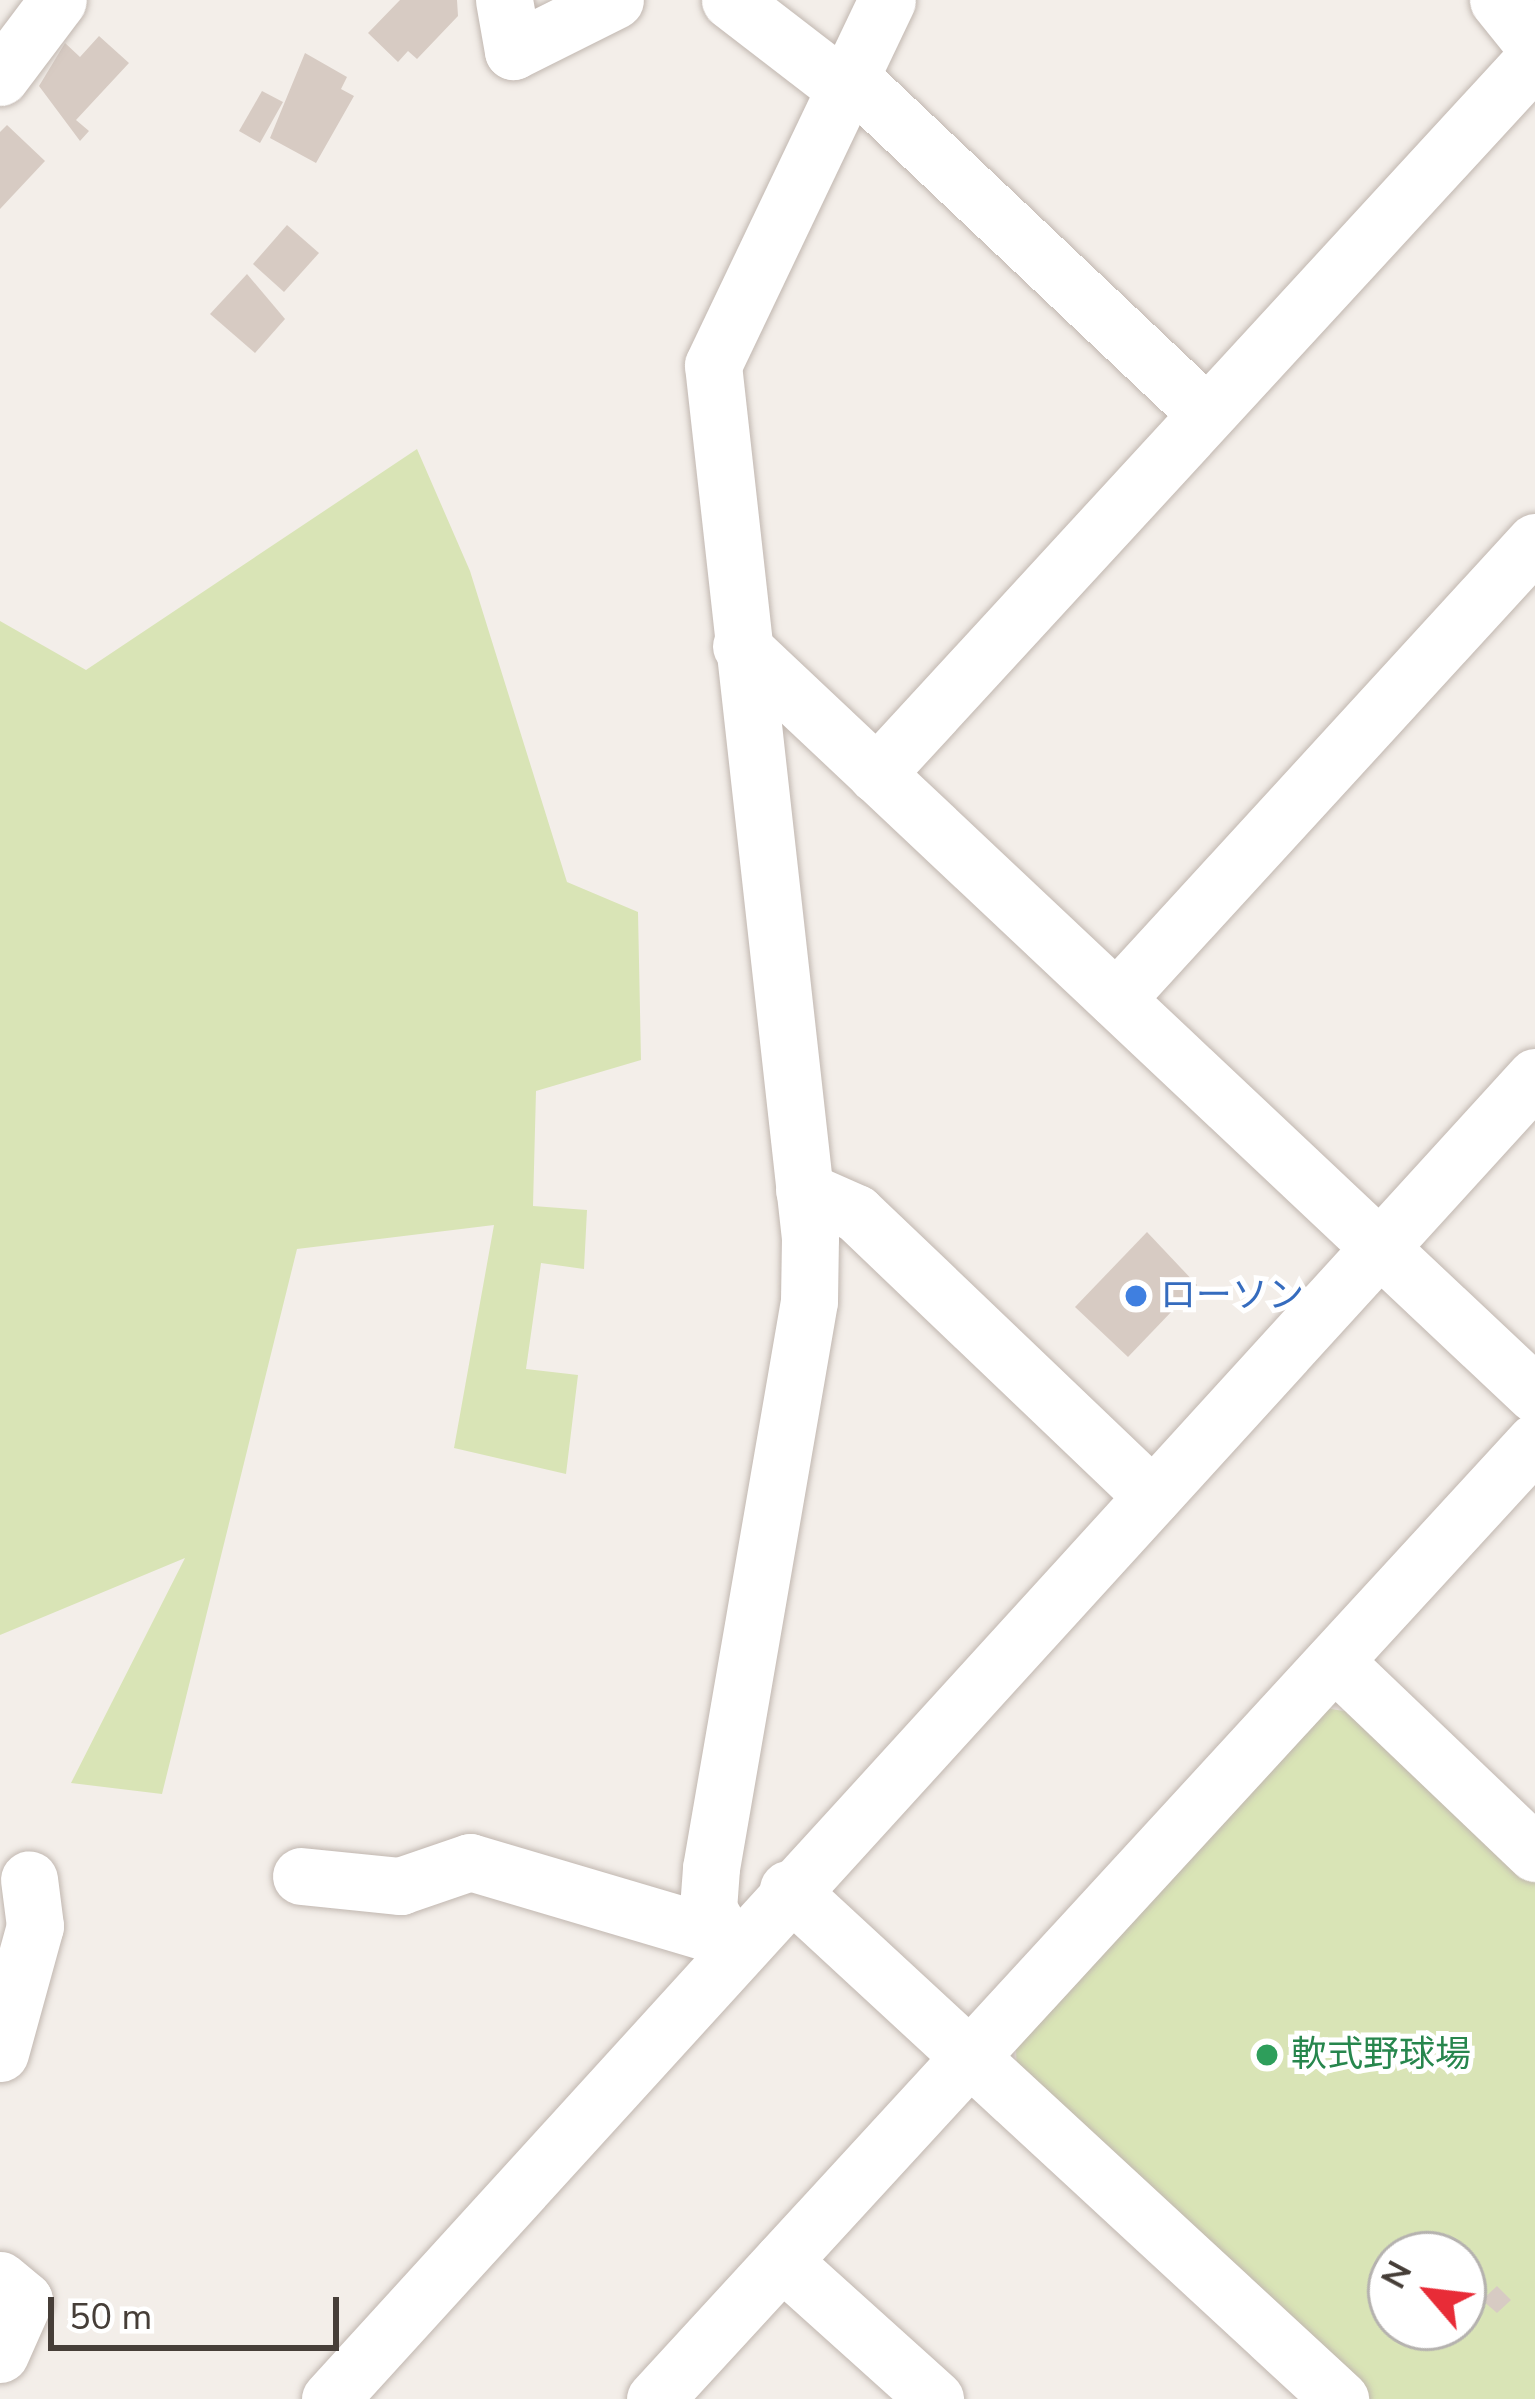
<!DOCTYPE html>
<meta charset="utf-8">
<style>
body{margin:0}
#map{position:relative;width:1535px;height:2399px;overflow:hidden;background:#f3eee9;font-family:"Nunito Sans","Noto Sans JP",sans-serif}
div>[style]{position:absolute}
.green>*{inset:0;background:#d9e4b6}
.building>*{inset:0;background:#d7cbc3}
.roads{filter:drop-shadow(0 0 3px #c1b7b0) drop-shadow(0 0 3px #c1b7b0)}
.minor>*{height:57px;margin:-28.5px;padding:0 28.5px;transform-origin:28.5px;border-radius:28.5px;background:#fff}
.dots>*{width:33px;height:33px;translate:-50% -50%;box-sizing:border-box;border:6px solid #fff;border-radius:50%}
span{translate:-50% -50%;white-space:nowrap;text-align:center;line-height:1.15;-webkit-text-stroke:10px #fff;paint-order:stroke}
.shop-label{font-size:36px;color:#366cbe}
.left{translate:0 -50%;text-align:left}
.leisure-label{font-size:36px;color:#27864d}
.north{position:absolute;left:1367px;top:2231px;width:120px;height:120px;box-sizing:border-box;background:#fff;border:3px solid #b5b2af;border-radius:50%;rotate:298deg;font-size:33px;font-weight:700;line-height:48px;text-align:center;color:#463e38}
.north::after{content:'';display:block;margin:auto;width:42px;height:54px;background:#e82c37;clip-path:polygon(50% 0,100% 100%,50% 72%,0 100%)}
.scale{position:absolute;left:48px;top:2297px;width:291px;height:54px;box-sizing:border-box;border:6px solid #463e38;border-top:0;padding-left:15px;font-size:36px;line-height:42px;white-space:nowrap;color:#463e38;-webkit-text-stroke:9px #fff;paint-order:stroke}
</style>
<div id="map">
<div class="green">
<div style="clip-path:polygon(417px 449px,470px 571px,567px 882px,638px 912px,641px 1060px,536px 1091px,533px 1206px,587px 1210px,584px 1269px,541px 1263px,526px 1369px,578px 1375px,566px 1474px,454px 1448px,494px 1225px,297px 1249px,162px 1794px,71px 1783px,185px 1558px,0 1635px,0 621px,86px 670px)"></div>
<div style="clip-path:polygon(evenodd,1325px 1708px,1350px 1712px,1535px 1882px,1535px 2399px,1368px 2399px,1017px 2076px,1016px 2048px,1325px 1708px,1391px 2255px,1463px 2255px,1463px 2327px,1391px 2327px,1391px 2255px)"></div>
</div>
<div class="building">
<div style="clip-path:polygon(400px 0,457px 0,458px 16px,417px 59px,408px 51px,398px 62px,368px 33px)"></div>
<div style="clip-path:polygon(99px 36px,129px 63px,76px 120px,89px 131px,80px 141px,39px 86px,65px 43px,80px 57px)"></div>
<div style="clip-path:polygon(305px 53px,347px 77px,341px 89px,354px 96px,316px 163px,270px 138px)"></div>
<div style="clip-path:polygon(262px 91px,283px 102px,260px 143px,239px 131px)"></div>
<div style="clip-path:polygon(7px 125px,45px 161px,0 209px,0 132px)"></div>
<div style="clip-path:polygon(287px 225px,319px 253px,284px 292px,253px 264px)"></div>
<div style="clip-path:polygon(247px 274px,285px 319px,255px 353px,210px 314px)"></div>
<div style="clip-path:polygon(1147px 1232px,1197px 1285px,1128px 1357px,1075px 1307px)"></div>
<div style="clip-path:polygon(1497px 2286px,1511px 2300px,1497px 2313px,1482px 2300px)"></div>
</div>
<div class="roads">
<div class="minor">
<div style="left:504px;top:0;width:52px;rotate:80deg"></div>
<div style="left:513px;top:51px;width:114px;rotate:-26.6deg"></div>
<div style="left:730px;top:0;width:138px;rotate:37.6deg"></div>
<div style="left:1498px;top:0;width:59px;rotate:51.2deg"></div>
<div style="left:845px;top:72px;width:497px;rotate:43.4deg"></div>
<div style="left:0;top:77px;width:96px;rotate:-53deg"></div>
<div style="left:741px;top:646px;width:1091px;rotate:43.29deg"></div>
<div style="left:876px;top:774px;width:973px;rotate:-47.37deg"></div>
<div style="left:1116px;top:999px;width:620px;rotate:-47.48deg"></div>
<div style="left:804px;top:1190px;width:57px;rotate:23.9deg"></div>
<div style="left:856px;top:1213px;width:410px;rotate:43.7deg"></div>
<div style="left:1334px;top:1661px;width:278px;rotate:43.7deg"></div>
<div style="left:301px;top:1876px;width:100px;rotate:5.8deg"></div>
<div style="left:400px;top:1886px;width:74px;rotate:-18.9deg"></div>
<div style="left:470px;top:1862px;width:257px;rotate:16.5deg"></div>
<div style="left:788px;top:1889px;width:752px;rotate:42.74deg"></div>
<div style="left:733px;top:1952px;width:50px;rotate:-120.2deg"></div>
<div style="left:708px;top:1909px;width:41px;rotate:-85.8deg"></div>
<div style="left:711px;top:1868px;width:575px;rotate:-80.19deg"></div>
<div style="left:809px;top:1301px;width:63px;rotate:-89.1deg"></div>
<div style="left:810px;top:1238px;width:878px;rotate:-96.34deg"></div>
<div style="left:713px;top:365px;width:404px;rotate:-64.5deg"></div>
<div style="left:0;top:2053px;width:132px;rotate:-74.6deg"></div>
<div style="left:35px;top:1926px;width:47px;rotate:-97.3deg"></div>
<div style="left:782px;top:2261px;width:206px;rotate:42deg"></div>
<div style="left:0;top:2280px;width:31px;rotate:40deg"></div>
<div style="left:24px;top:2300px;width:59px;rotate:114deg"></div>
<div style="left:330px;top:2399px;width:1789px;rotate:-47.65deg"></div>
<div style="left:655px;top:2399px;width:1300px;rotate:-47.4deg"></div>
</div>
</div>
<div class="dots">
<div style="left:1136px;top:1296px;background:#3f7fe0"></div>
<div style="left:1267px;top:2055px;background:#2e9e5b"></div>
</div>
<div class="shop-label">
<span class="left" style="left:1160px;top:1296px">ローソン</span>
</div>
<div class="leisure-label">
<span class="left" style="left:1291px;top:2055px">軟式野球場</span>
</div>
<div class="north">N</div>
<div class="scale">50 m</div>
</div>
